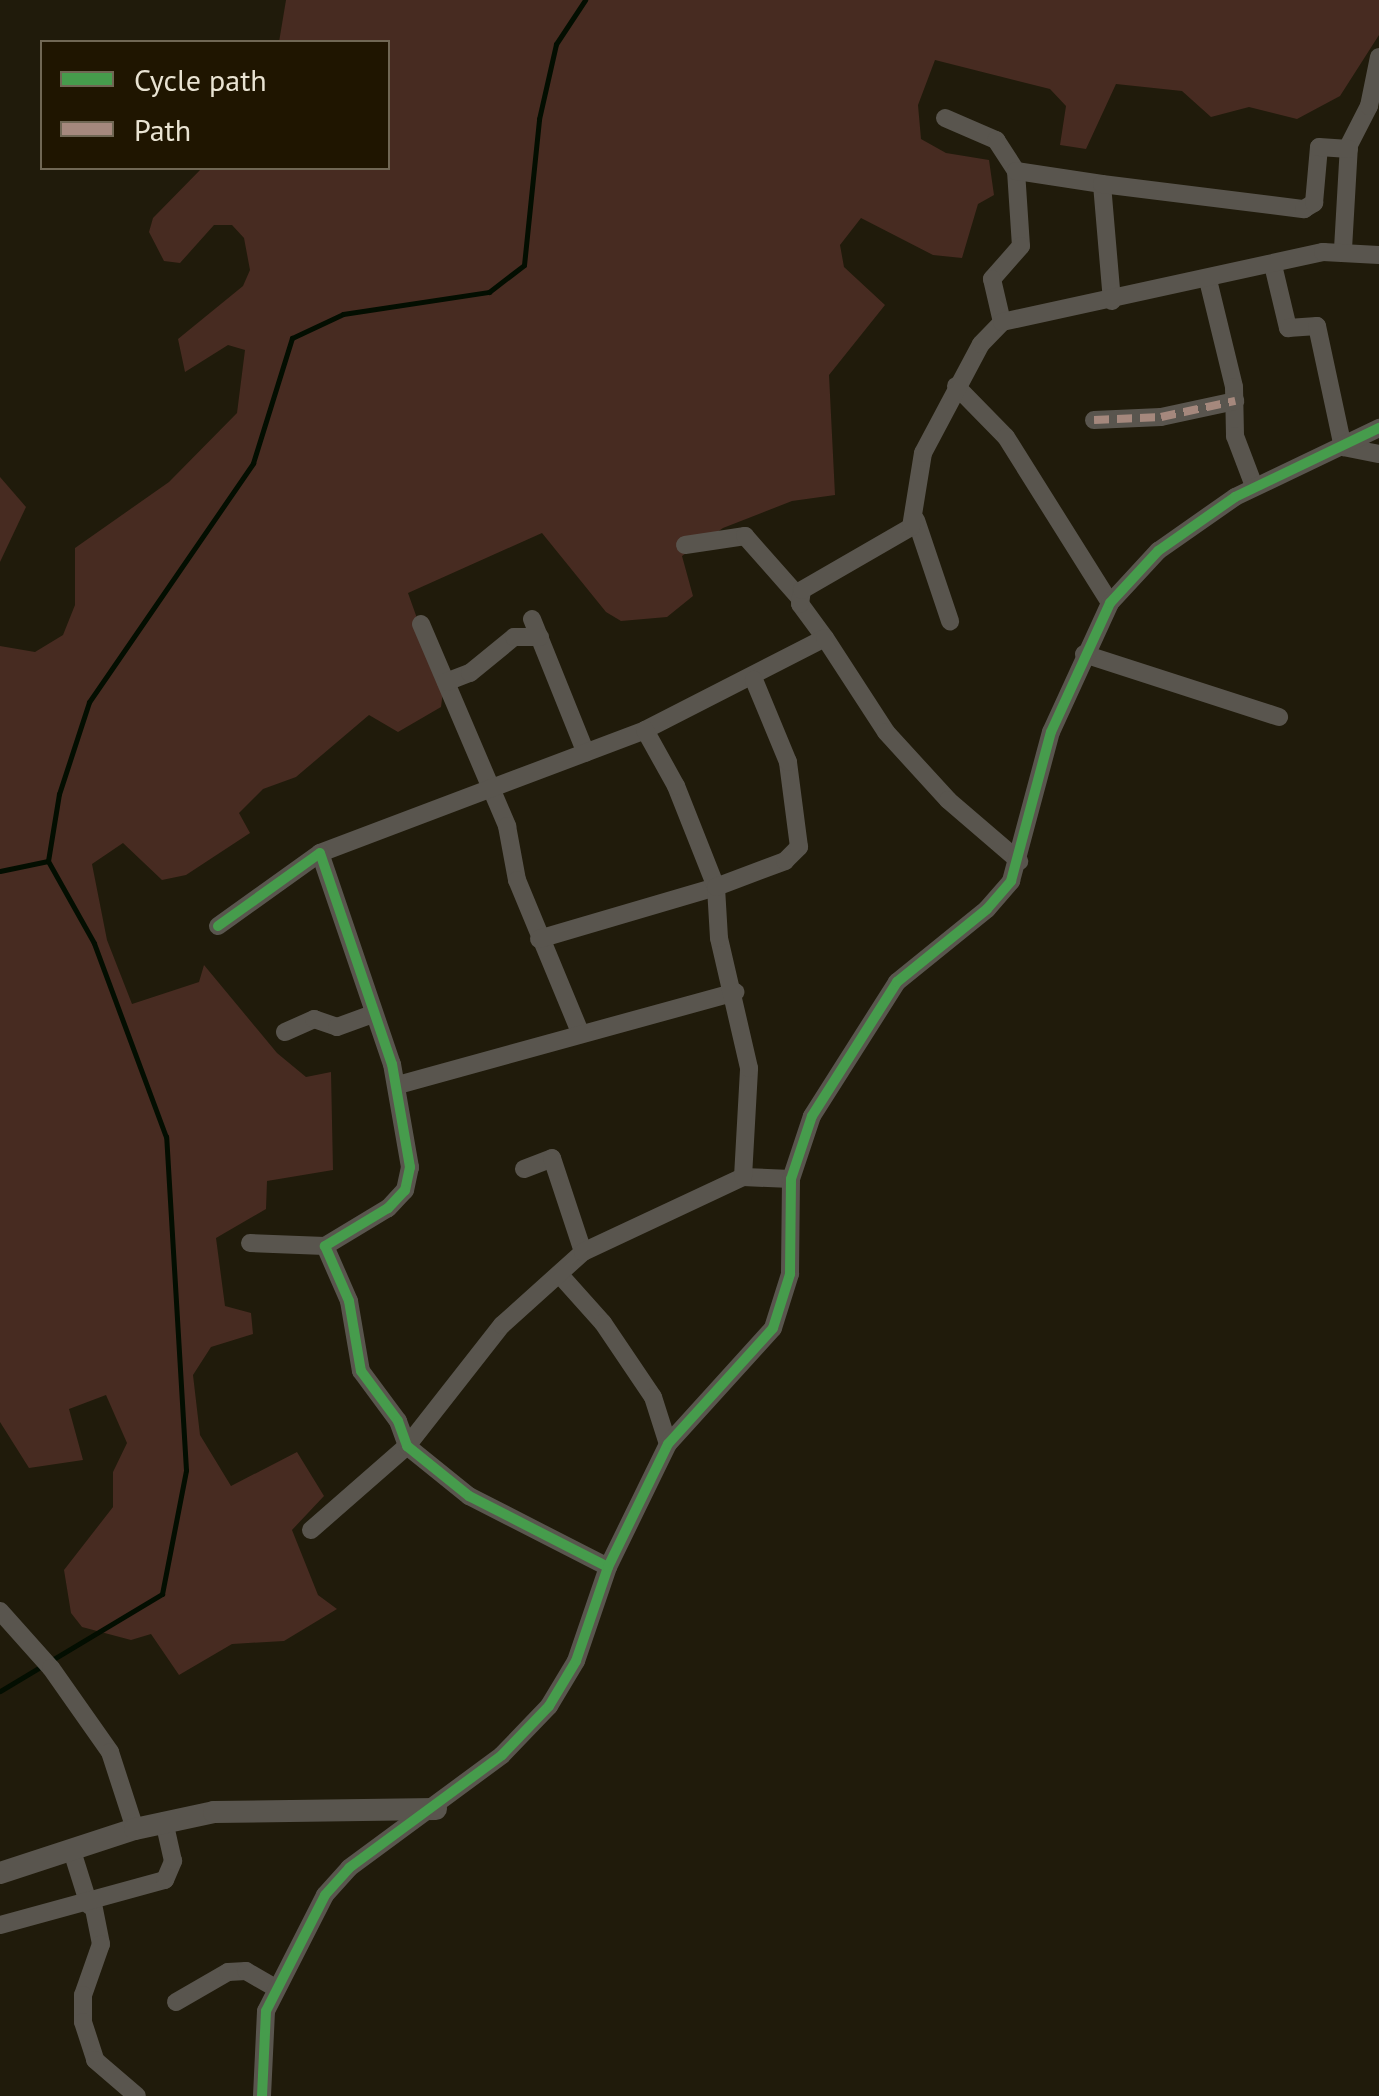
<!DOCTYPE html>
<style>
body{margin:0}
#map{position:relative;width:1379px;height:2096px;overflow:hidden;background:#201b0b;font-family:"PT Sans",sans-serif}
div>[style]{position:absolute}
.green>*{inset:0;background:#472b21}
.stream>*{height:5px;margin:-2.5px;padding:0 2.5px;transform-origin:2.5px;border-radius:2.5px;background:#030e01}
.minor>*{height:18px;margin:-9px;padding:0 9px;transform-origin:9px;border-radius:9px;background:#59554e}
.tertiary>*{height:22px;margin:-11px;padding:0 11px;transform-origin:11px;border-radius:11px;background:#59554e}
.quiet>*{height:8px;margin-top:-4px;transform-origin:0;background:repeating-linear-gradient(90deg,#a5887d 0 15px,transparent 0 23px)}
.cycleway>*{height:10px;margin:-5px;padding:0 5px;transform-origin:5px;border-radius:5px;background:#469c4c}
span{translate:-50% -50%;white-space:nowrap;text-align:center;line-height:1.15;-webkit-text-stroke:10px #1f1500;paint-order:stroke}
.legend{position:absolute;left:40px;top:40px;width:350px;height:130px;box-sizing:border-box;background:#1f1500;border:2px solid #706754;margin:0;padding:12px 18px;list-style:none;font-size:30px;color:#e9e3d2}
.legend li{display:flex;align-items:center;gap:20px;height:50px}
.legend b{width:50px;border:2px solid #706754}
</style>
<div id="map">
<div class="green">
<div style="clip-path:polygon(286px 0,1379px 0,1379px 35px,1340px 96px,1297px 119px,1249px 107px,1211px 117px,1182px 91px,1116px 84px,1086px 149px,1060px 145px,1066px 106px,1050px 89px,935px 60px,918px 105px,921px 139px,946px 153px,989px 160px,994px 195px,978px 204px,962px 258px,933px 255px,861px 218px,840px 245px,844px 267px,885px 305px,829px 375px,835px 495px,792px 501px,723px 528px,682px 556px,693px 596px,667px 617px,621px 621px,606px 612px,542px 533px,408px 593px,443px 691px,441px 707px,398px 732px,369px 715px,296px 777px,263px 789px,239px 813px,250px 833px,186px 875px,162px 880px,123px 843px,92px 864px,107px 940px,132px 1004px,199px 982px,204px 965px,277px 1053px,306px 1077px,331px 1072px,333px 1170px,267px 1181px,266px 1209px,216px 1238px,225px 1306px,251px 1313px,253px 1334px,211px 1347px,193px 1375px,200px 1435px,231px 1486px,297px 1452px,324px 1496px,292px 1530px,318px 1595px,337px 1609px,284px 1641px,232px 1644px,179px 1675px,151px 1634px,131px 1640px,82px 1627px,71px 1613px,64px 1570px,113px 1507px,113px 1472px,127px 1443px,106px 1395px,69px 1409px,83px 1460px,29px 1468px,0 1422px,0 646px,35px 652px,63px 635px,75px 605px,75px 548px,169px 482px,237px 413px,245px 350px,228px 345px,185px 372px,178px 339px,243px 286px,250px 270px,244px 238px,232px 225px,214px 225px,180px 263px,164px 261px,149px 232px,153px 218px,202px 168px,388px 168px,388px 42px,279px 42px)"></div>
<div style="clip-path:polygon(0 477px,26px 507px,0 562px)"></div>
</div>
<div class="stream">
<div style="left:0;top:871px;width:49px;rotate:-11.8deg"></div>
<div style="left:0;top:1691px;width:189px;rotate:-30.9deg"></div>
<div style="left:162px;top:1594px;width:126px;rotate:-79deg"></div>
<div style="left:186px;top:1470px;width:334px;rotate:-93.4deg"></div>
<div style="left:166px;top:1137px;width:207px;rotate:-110.4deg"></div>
<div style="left:94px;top:943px;width:94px;rotate:-119.3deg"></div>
<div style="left:48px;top:861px;width:68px;rotate:-80.7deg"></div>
<div style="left:59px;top:794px;width:97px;rotate:-71.9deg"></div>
<div style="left:89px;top:702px;width:290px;rotate:-55.5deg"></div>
<div style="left:253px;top:463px;width:131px;rotate:-72.7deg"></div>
<div style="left:292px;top:338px;width:56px;rotate:-25.2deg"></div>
<div style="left:343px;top:314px;width:148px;rotate:-8.6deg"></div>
<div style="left:489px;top:292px;width:44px;rotate:-37.6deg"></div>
<div style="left:524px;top:265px;width:147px;rotate:-84.1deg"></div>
<div style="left:539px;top:119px;width:77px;rotate:-77.2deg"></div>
<div style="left:556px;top:44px;width:53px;rotate:-56.6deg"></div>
</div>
<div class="minor">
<div style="left:945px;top:118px;width:56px;rotate:23.3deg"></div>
<div style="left:996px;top:140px;width:37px;rotate:57deg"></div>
<div style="left:1016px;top:171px;width:75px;rotate:86.2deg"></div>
<div style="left:1021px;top:246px;width:44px;rotate:131.3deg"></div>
<div style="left:992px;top:279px;width:44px;rotate:76.9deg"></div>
<div style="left:1016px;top:171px;width:87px;rotate:8.6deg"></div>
<div style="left:1343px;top:249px;width:104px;rotate:-86.7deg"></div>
<div style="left:1349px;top:145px;width:44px;rotate:-62.9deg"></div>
<div style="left:1369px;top:106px;width:50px;rotate:-78.5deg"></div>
<div style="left:1273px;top:265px;width:65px;rotate:76.6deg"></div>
<div style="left:1288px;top:328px;width:29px;rotate:-4deg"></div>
<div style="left:1317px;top:326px;width:124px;rotate:77.9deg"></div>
<div style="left:1343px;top:447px;width:37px;rotate:11deg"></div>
<div style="left:1208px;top:280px;width:110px;rotate:76.3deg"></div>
<div style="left:1234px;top:387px;width:49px;rotate:88.8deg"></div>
<div style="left:1235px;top:436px;width:53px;rotate:69.2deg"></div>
<div style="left:1112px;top:301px;width:117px;rotate:-94.9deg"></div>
<div style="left:1102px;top:184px;width:204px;rotate:7.1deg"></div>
<div style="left:1304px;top:209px;width:12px;rotate:-31deg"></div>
<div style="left:1314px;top:203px;width:56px;rotate:-84.9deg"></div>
<div style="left:1319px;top:147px;width:30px;rotate:4deg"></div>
<div style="left:956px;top:386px;width:71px;rotate:45.6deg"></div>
<div style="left:1006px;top:437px;width:196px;rotate:57.9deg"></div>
<div style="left:1094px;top:420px;width:67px;rotate:-2.6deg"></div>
<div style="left:1161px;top:417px;width:76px;rotate:-12.2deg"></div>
<div style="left:916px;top:520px;width:107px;rotate:71.4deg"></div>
<div style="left:685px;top:545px;width:61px;rotate:-8.5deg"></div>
<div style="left:745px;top:536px;width:81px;rotate:48.5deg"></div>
<div style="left:532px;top:619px;width:144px;rotate:68.1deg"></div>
<div style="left:421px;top:624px;width:220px;rotate:66.9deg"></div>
<div style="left:507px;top:826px;width:55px;rotate:79.5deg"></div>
<div style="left:517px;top:880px;width:165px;rotate:67.5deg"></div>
<div style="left:825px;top:638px;width:42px;rotate:-126.3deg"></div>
<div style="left:800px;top:604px;width:14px;rotate:-82deg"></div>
<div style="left:802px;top:590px;width:126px;rotate:-30deg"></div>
<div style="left:911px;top:527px;width:75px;rotate:-80.8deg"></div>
<div style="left:923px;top:453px;width:123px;rotate:-62deg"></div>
<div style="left:981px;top:344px;width:30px;rotate:-46deg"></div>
<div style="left:1002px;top:322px;width:329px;rotate:-12.3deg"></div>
<div style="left:1323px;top:252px;width:56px;rotate:3.1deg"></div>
<div style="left:1084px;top:654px;width:205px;rotate:17.9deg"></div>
<div style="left:446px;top:682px;width:26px;rotate:-21deg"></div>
<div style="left:470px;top:673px;width:57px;rotate:-39.3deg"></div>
<div style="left:514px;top:637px;width:26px"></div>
<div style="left:320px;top:853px;width:347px;rotate:-20.7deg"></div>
<div style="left:645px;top:730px;width:202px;rotate:-27.1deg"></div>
<div style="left:825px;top:638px;width:112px;rotate:57deg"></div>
<div style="left:886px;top:732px;width:92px;rotate:47.6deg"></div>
<div style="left:948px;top:800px;width:94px;rotate:40.7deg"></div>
<div style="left:218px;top:926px;width:125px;rotate:-35.6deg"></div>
<div style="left:320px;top:853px;width:223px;rotate:71.2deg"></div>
<div style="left:392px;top:1064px;width:105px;rotate:80.1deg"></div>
<div style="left:410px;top:1167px;width:24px;rotate:102deg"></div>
<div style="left:405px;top:1190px;width:25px;rotate:133deg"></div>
<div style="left:388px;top:1208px;width:74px;rotate:148.9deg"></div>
<div style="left:325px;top:1246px;width:60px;rotate:66.4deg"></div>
<div style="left:349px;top:1301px;width:71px;rotate:80.3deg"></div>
<div style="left:361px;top:1371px;width:62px;rotate:53.5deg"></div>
<div style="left:398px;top:1421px;width:27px;rotate:70deg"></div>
<div style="left:407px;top:1446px;width:80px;rotate:38.9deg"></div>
<div style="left:469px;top:1496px;width:156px;rotate:27.1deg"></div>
<div style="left:539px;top:939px;width:184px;rotate:-16.4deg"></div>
<div style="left:716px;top:887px;width:109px;rotate:-111.6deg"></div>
<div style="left:676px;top:786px;width:64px;rotate:-119deg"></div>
<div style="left:285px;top:1032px;width:32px;rotate:-24deg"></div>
<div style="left:314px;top:1019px;width:24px;rotate:19deg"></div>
<div style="left:337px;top:1027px;width:38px;rotate:-20deg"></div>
<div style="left:398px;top:1085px;width:350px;rotate:-15.4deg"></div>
<div style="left:524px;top:1169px;width:30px;rotate:-21deg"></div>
<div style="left:552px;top:1158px;width:99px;rotate:71.7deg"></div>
<div style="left:743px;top:1177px;width:48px;rotate:2.4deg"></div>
<div style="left:250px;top:1243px;width:75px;rotate:2.3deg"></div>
<div style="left:560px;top:1275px;width:64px;rotate:48.1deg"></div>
<div style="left:603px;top:1323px;width:89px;rotate:56deg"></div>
<div style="left:653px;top:1397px;width:49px;rotate:72.3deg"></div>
<div style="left:311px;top:1530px;width:128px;rotate:-41.2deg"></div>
<div style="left:407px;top:1446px;width:154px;rotate:-51.9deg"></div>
<div style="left:502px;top:1325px;width:109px;rotate:-42deg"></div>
<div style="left:583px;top:1252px;width:177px;rotate:-25.1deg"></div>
<div style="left:743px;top:1177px;width:109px;rotate:-86.8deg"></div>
<div style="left:749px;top:1068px;width:133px;rotate:-103deg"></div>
<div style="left:719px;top:938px;width:51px;rotate:-93.4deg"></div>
<div style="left:716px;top:887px;width:74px;rotate:-20.6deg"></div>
<div style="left:785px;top:861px;width:20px;rotate:-45deg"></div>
<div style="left:799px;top:847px;width:86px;rotate:-97.4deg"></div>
<div style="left:788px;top:762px;width:89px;rotate:-112.5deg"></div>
<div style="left:0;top:1611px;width:76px;rotate:48.2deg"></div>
<div style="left:51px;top:1668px;width:103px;rotate:54.9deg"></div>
<div style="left:110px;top:1752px;width:81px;rotate:72deg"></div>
<div style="left:72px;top:1851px;width:57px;rotate:72.5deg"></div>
<div style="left:93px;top:1904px;width:41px;rotate:78.7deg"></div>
<div style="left:101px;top:1944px;width:54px;rotate:109.4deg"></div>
<div style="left:83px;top:1995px;width:27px;rotate:90deg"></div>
<div style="left:83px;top:2022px;width:40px;rotate:72deg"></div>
<div style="left:95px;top:2060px;width:55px;rotate:40.6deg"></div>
<div style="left:0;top:1925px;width:171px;rotate:-15.3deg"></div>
<div style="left:165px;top:1880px;width:21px;rotate:-67deg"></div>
<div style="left:173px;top:1861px;width:41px;rotate:-102.7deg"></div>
<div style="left:176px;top:2002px;width:60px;rotate:-30deg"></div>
<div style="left:228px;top:1972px;width:18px;rotate:-3deg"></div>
<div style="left:246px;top:1971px;width:34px;rotate:30deg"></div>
<div style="left:262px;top:2096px;width:85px;rotate:-87.3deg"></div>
<div style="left:266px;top:2011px;width:130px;rotate:-63deg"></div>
<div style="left:325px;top:1895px;width:36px;rotate:-48deg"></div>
<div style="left:349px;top:1868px;width:190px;rotate:-36.4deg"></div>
<div style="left:502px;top:1755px;width:68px;rotate:-46.2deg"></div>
<div style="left:549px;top:1706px;width:52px;rotate:-59deg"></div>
<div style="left:576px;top:1661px;width:99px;rotate:-71.2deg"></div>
<div style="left:608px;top:1567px;width:137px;rotate:-64deg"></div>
<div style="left:668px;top:1444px;width:156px;rotate:-47.8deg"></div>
<div style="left:773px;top:1328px;width:57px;rotate:-72.5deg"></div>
<div style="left:790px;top:1274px;width:95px;rotate:-89.4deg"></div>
<div style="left:791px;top:1179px;width:66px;rotate:-71.6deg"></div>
<div style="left:812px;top:1116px;width:159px;rotate:-57.6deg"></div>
<div style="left:897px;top:982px;width:116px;rotate:-39deg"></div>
<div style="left:987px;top:909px;width:37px;rotate:-49deg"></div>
<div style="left:1011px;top:881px;width:154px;rotate:-75deg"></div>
<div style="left:1051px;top:732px;width:142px;rotate:-65.4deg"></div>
<div style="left:1110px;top:603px;width:71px;rotate:-47.3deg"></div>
<div style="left:1158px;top:551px;width:94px;rotate:-35deg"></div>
<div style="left:1235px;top:497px;width:160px;rotate:-25.6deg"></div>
</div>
<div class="tertiary">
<div style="left:0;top:1873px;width:142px;rotate:-18.1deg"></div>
<div style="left:135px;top:1829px;width:81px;rotate:-12.1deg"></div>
<div style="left:214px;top:1812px;width:222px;rotate:-0.8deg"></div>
</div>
<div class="quiet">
<div style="left:1094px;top:420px;width:67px;rotate:-2.6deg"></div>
<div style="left:1161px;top:417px;width:76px;rotate:-12.2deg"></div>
</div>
<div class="cycleway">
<div style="left:218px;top:926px;width:125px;rotate:-35.6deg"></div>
<div style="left:320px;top:853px;width:223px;rotate:71.2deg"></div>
<div style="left:392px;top:1064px;width:105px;rotate:80.1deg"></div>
<div style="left:410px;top:1167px;width:24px;rotate:102deg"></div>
<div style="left:405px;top:1190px;width:25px;rotate:133deg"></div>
<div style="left:388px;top:1208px;width:74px;rotate:148.9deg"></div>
<div style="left:325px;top:1246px;width:60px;rotate:66.4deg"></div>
<div style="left:349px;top:1301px;width:71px;rotate:80.3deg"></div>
<div style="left:361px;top:1371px;width:62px;rotate:53.5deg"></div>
<div style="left:398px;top:1421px;width:27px;rotate:70deg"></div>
<div style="left:407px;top:1446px;width:80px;rotate:38.9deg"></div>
<div style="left:469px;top:1496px;width:156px;rotate:27.1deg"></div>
<div style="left:262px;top:2096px;width:85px;rotate:-87.3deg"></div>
<div style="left:266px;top:2011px;width:130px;rotate:-63deg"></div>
<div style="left:325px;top:1895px;width:36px;rotate:-48deg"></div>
<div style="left:349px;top:1868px;width:190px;rotate:-36.4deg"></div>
<div style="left:502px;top:1755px;width:68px;rotate:-46.2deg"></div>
<div style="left:549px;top:1706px;width:52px;rotate:-59deg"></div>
<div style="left:576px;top:1661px;width:99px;rotate:-71.2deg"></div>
<div style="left:608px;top:1567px;width:137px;rotate:-64deg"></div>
<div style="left:668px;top:1444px;width:156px;rotate:-47.8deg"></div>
<div style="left:773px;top:1328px;width:57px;rotate:-72.5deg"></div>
<div style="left:790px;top:1274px;width:95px;rotate:-89.4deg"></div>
<div style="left:791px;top:1179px;width:66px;rotate:-71.6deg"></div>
<div style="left:812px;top:1116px;width:159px;rotate:-57.6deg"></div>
<div style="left:897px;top:982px;width:116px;rotate:-39deg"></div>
<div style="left:987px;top:909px;width:37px;rotate:-49deg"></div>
<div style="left:1011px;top:881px;width:154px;rotate:-75deg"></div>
<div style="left:1051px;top:732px;width:142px;rotate:-65.4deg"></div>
<div style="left:1110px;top:603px;width:71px;rotate:-47.3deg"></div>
<div style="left:1158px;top:551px;width:94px;rotate:-35deg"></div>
<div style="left:1235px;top:497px;width:160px;rotate:-25.6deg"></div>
</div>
<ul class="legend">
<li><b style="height:12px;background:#469c4c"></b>Cycle path</li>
<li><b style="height:12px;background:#a5887d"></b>Path</li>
</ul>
</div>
